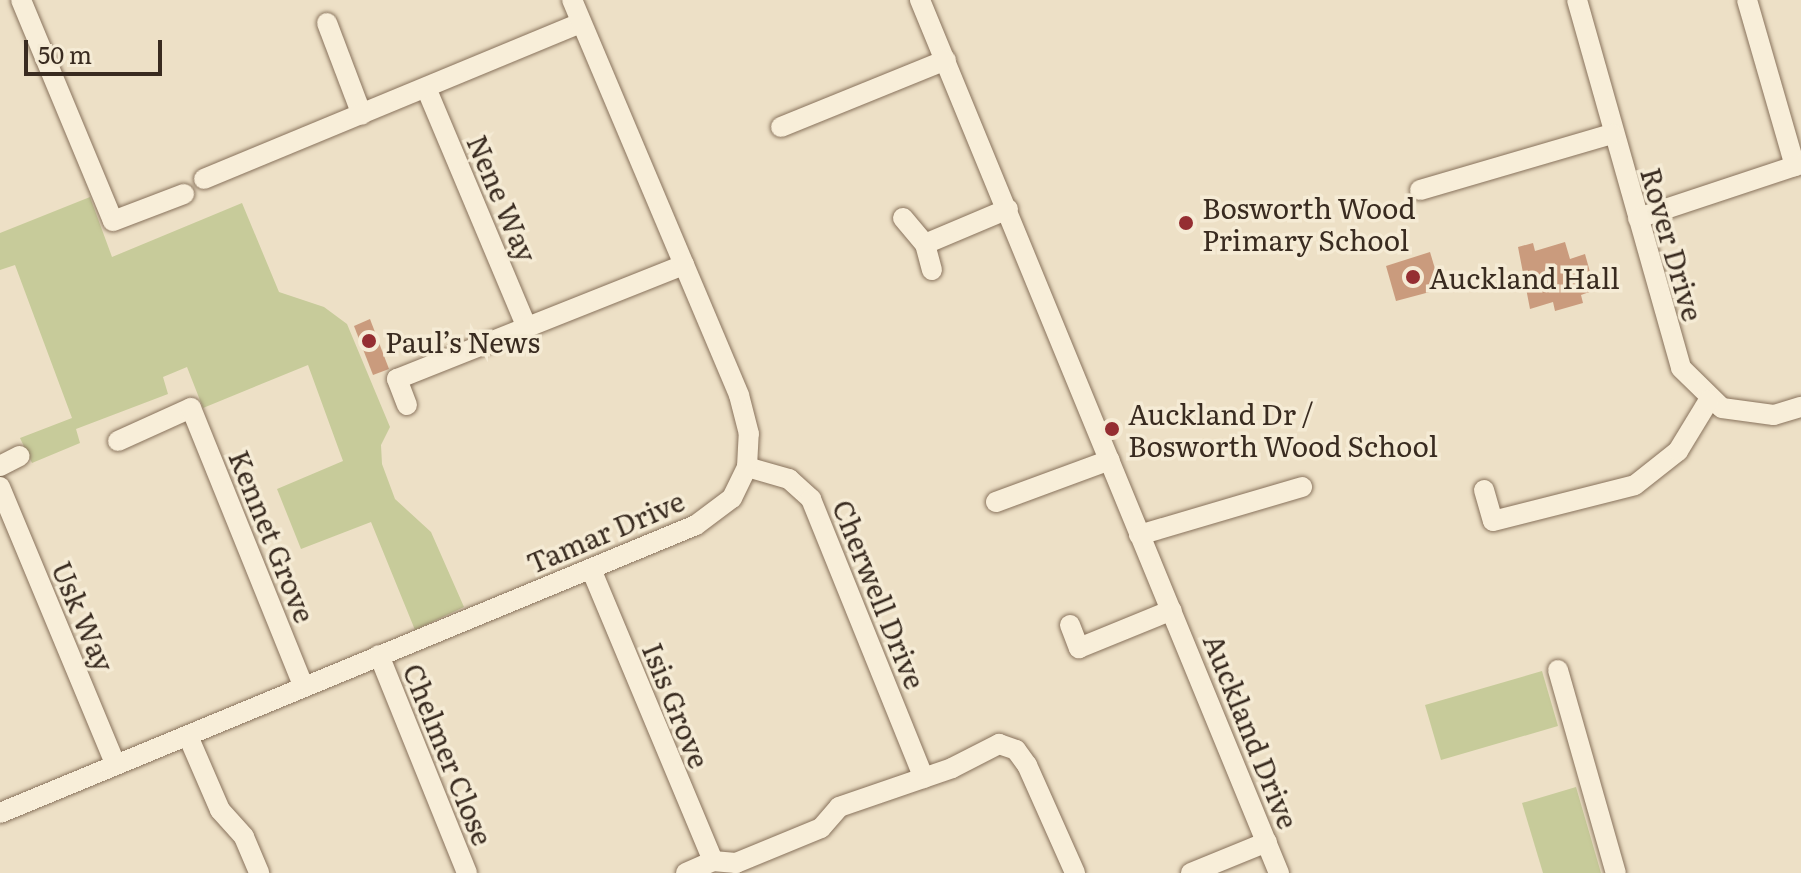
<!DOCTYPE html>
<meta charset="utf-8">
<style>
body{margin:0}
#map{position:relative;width:1801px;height:873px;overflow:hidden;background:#ede0c6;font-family:Literata,serif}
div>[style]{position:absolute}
.green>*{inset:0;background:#c7cb9a}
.building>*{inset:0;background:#ca9b7d}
.roads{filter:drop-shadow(0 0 2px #88725c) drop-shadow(0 0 2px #88725c)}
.minor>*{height:20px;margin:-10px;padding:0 10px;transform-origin:10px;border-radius:10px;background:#f8eed9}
.dots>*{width:22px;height:22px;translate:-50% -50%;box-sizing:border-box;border:4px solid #f5ebd5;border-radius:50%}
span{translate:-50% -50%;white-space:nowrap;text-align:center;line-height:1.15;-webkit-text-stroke:7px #f5ebd5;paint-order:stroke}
.street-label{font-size:28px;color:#392b20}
.poi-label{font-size:28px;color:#392b20}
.left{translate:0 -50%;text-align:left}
.scale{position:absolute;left:24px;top:40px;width:138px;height:36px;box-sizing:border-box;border:4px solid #392b20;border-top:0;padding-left:10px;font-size:24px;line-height:28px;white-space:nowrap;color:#392b20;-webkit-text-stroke:6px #f5ebd5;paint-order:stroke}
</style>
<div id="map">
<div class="green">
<div style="clip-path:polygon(90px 197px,112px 257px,242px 203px,279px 292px,324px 307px,347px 324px,390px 427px,381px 445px,382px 464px,395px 499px,431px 532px,464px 607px,415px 630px,371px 522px,301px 549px,277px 489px,343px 461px,308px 365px,203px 408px,187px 367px,163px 377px,168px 394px,76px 429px,80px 443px,32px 463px,20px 438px,72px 418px,15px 265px,0 270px,0 233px)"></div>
<div style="clip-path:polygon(1542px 671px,1558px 726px,1441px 760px,1425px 705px)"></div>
<div style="clip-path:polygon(1576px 787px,1601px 873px,1543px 873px,1522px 803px)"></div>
</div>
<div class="building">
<div style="clip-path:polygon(1565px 242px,1570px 259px,1585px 254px,1595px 290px,1581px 295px,1583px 303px,1555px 311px,1553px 302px,1530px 309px,1518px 247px,1533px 243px,1535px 251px)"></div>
<div style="clip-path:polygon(1430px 252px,1441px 289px,1396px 301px,1386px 266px)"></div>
<div style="clip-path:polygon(370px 319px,389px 369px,373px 375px,354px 326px)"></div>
</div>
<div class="roads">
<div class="minor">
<div style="left:21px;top:0;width:239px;rotate:67.4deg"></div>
<div style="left:113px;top:221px;width:76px;rotate:-20.8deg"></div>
<div style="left:920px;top:0;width:944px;rotate:67.65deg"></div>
<div style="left:1577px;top:0;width:382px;rotate:74.2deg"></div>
<div style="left:1681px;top:368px;width:57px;rotate:44.3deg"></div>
<div style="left:1722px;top:408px;width:52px;rotate:7.7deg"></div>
<div style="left:1774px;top:415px;width:28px;rotate:-17deg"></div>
<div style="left:1747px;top:0;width:173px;rotate:73.9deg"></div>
<div style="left:327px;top:23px;width:98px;rotate:69.2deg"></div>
<div style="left:427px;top:90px;width:256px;rotate:67.2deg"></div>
<div style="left:781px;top:127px;width:178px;rotate:-22.1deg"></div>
<div style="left:204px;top:179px;width:408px;rotate:-22.5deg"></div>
<div style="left:1420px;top:190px;width:200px;rotate:-16.3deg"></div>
<div style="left:903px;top:218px;width:34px;rotate:50deg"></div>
<div style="left:925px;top:244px;width:27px;rotate:75deg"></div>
<div style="left:1638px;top:218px;width:172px;rotate:-18.3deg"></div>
<div style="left:925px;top:244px;width:90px;rotate:-22.9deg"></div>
<div style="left:407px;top:405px;width:28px;rotate:-111deg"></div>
<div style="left:397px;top:379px;width:309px;rotate:-21.7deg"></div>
<div style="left:118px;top:441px;width:80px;rotate:-24.3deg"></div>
<div style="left:191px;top:408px;width:299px;rotate:68deg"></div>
<div style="left:0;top:466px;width:22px;rotate:-27deg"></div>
<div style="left:747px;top:467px;width:44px;rotate:15.9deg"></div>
<div style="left:789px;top:479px;width:30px;rotate:42deg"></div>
<div style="left:811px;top:499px;width:301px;rotate:68deg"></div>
<div style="left:0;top:487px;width:301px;rotate:67.4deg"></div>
<div style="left:1484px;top:490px;width:32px;rotate:74deg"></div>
<div style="left:1493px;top:521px;width:146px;rotate:-14.2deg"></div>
<div style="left:1635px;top:485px;width:55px;rotate:-38.3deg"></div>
<div style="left:1678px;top:451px;width:60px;rotate:-58.7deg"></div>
<div style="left:996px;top:502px;width:121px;rotate:-20.2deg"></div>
<div style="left:1139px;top:535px;width:170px;rotate:-16.4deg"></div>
<div style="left:591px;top:569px;width:316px;rotate:67.3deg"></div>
<div style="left:1070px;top:625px;width:25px;rotate:69deg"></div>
<div style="left:1079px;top:648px;width:100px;rotate:-22.2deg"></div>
<div style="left:379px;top:655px;width:235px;rotate:68deg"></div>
<div style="left:1558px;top:670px;width:211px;rotate:74.1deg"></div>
<div style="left:188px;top:736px;width:81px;rotate:66.6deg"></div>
<div style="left:220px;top:810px;width:36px;rotate:48deg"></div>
<div style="left:244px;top:837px;width:39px;rotate:67deg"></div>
<div style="left:0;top:813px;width:753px;rotate:-22.48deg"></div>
<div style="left:696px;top:525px;width:45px;rotate:-36.9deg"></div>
<div style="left:732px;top:498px;width:34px;rotate:-64deg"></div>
<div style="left:747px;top:467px;width:33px;rotate:-87deg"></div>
<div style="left:749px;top:434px;width:40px;rotate:-104.4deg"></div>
<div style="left:739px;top:395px;width:429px;rotate:-112.9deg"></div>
<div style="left:686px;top:873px;width:30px;rotate:-24deg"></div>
<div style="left:713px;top:861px;width:23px;rotate:5deg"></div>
<div style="left:736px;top:863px;width:92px;rotate:-22.4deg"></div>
<div style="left:821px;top:828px;width:28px;rotate:-49deg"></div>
<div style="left:839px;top:807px;width:120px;rotate:-19deg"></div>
<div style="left:952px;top:768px;width:53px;rotate:-27.1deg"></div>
<div style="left:999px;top:744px;width:18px;rotate:19deg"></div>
<div style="left:1016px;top:750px;width:19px;rotate:54deg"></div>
<div style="left:1027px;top:765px;width:118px;rotate:66deg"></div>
<div style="left:1191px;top:873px;width:82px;rotate:-22.2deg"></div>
</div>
</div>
<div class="dots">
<div style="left:1186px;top:223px;background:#952e32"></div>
<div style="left:1413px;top:277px;background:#952e32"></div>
<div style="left:369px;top:341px;background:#952e32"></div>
<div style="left:1112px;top:429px;background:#952e32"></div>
</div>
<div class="street-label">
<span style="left:503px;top:198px;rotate:67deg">Nene Way</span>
<span style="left:1673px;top:244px;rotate:74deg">Rover Drive</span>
<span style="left:605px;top:531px;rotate:-23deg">Tamar Drive</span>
<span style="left:273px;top:536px;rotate:68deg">Kennet Grove</span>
<span style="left:880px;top:594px;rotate:68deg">Cherwell Drive</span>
<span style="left:84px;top:616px;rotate:67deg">Usk Way</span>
<span style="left:677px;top:705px;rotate:68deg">Isis Grove</span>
<span style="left:1252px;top:731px;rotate:68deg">Auckland Drive</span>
<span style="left:449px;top:754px;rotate:68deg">Chelmer Close</span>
</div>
<div class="poi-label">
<span class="left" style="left:1202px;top:223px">Bosworth Wood<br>Primary School</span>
<span class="left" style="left:1429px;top:277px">Auckland Hall</span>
<span class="left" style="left:385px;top:341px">Paul’s News</span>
<span class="left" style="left:1128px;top:429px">Auckland Dr /<br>Bosworth Wood School</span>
</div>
<div class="scale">50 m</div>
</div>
